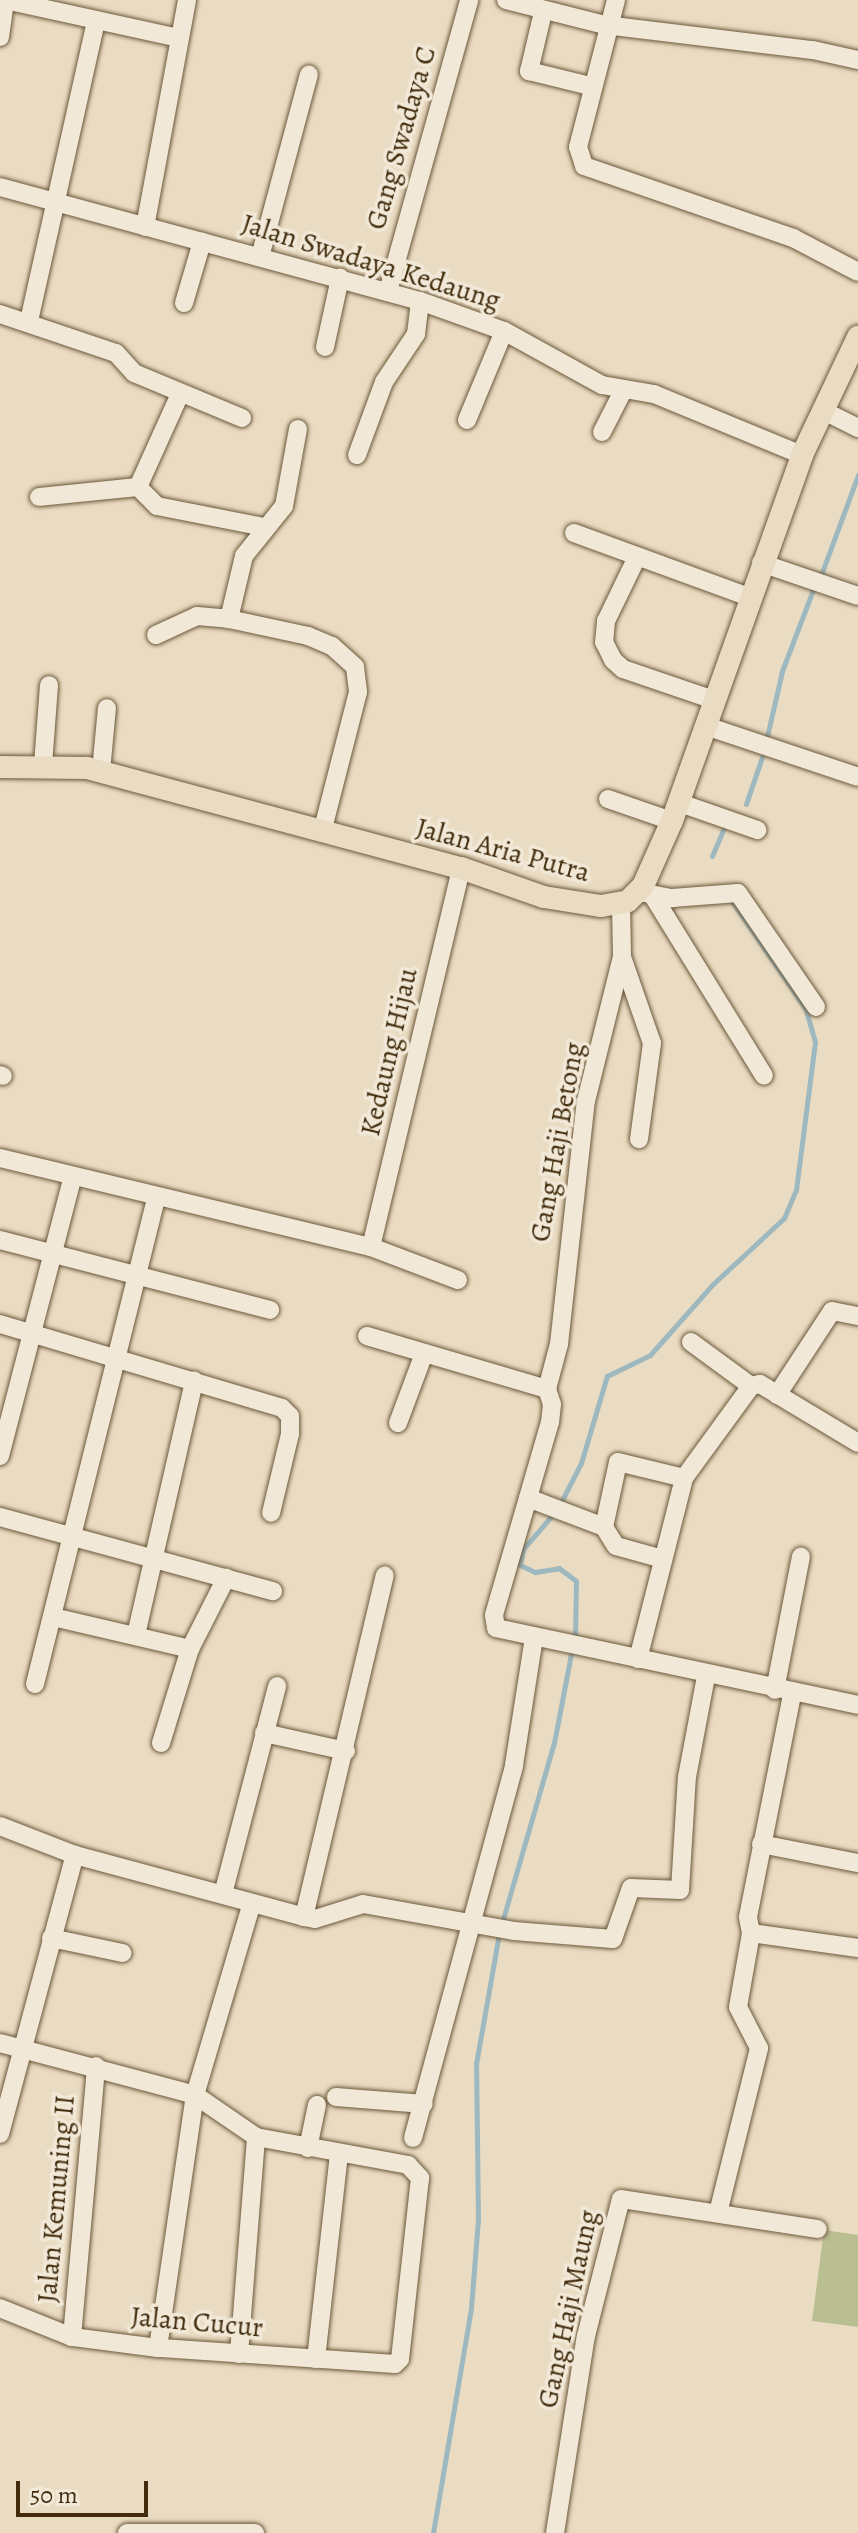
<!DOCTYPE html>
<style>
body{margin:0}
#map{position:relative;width:858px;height:2533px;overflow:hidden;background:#eadcc2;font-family:Alegreya,serif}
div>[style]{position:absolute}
.green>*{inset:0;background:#babf91}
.stream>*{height:5px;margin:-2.5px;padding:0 2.5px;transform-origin:2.5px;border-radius:2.5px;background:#9eb8bf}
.roads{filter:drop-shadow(0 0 2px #6c583a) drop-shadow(0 0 2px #6c583a)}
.minor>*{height:18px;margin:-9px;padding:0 9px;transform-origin:9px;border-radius:9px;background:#f1e8d7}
.major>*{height:22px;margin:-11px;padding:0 11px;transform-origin:11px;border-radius:11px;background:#eadcc2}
span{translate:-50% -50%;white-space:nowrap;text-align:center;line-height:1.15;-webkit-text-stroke:7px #f1e8d7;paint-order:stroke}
.street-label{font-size:28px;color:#422c0d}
.scale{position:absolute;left:16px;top:2481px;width:132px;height:36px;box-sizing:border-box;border:4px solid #422c0d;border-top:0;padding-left:10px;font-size:24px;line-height:28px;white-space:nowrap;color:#422c0d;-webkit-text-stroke:6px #f1e8d7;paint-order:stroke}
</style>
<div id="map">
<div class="green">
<div style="clip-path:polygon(824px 2230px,858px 2235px,858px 2327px,812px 2321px)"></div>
</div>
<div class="stream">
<div style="left:821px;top:575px;width:107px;rotate:-69.7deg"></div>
<div style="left:766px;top:741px;width:72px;rotate:-77.1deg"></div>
<div style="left:782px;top:671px;width:87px;rotate:-69.1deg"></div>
<div style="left:746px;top:804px;width:50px;rotate:-71.2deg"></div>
<div style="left:712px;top:856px;width:30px;rotate:-67deg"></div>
<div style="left:560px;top:1504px;width:46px;rotate:-62.9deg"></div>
<div style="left:581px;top:1463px;width:91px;rotate:-73.4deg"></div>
<div style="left:607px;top:1376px;width:48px;rotate:-26deg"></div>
<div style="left:650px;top:1355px;width:95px;rotate:-48.4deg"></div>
<div style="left:713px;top:1284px;width:97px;rotate:-42.9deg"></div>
<div style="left:784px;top:1218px;width:30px;rotate:-67deg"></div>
<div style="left:796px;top:1190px;width:149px;rotate:-82.7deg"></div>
<div style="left:815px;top:1042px;width:35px;rotate:-106deg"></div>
<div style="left:805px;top:1008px;width:131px;rotate:-124.4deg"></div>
<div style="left:555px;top:1512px;width:49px;rotate:130.9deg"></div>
<div style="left:523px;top:1549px;width:16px;rotate:101deg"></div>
<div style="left:520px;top:1565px;width:17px;rotate:25deg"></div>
<div style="left:535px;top:1572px;width:24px;rotate:-9deg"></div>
<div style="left:559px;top:1568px;width:21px;rotate:37deg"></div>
<div style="left:576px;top:1581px;width:59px;rotate:91deg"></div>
<div style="left:433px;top:2533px;width:228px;rotate:-80.4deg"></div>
<div style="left:471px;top:2308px;width:88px;rotate:-85.5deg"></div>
<div style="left:478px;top:2220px;width:156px;rotate:-90.7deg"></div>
<div style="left:476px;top:2064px;width:133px;rotate:-80deg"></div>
<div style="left:499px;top:1933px;width:198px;rotate:-73.9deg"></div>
<div style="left:554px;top:1743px;width:96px;rotate:-79.2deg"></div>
</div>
<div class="roads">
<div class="minor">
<div style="left:5px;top:0;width:178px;rotate:12.3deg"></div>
<div style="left:506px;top:0;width:102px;rotate:14.2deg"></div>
<div style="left:605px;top:25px;width:209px;rotate:6.9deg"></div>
<div style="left:813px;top:50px;width:46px;rotate:12.5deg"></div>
<div style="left:616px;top:0;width:152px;rotate:104.5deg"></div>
<div style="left:578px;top:147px;width:20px;rotate:72deg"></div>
<div style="left:584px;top:166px;width:221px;rotate:19deg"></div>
<div style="left:793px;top:238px;width:73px;rotate:27.6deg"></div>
<div style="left:543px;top:12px;width:61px;rotate:103.3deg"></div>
<div style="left:529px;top:71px;width:63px;rotate:13.8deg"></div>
<div style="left:0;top:37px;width:37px;rotate:-82deg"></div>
<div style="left:0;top:187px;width:435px;rotate:15.2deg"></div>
<div style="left:420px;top:301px;width:89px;rotate:19.7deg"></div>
<div style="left:504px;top:331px;width:112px;rotate:28.9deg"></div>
<div style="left:602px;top:385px;width:53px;rotate:9.8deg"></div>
<div style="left:654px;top:394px;width:160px;rotate:22.4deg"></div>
<div style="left:145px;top:227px;width:231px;rotate:-79.5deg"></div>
<div style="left:260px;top:257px;width:189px;rotate:-75deg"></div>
<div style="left:388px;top:291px;width:302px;rotate:-74.4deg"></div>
<div style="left:184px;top:303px;width:64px;rotate:-73.6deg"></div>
<div style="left:0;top:314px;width:122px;rotate:18.6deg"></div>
<div style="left:116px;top:353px;width:27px;rotate:48deg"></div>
<div style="left:134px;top:373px;width:117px;rotate:22.6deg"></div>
<div style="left:29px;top:321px;width:307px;rotate:-77.4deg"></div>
<div style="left:325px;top:347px;width:71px;rotate:-77.7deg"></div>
<div style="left:180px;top:394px;width:102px;rotate:114.3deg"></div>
<div style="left:138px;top:487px;width:27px;rotate:45deg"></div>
<div style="left:157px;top:506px;width:109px;rotate:11.1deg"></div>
<div style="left:822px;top:410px;width:40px;rotate:26.6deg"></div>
<div style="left:467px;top:420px;width:96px;rotate:-67.4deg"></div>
<div style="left:298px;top:429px;width:78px;rotate:100.3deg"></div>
<div style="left:284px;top:506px;width:64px;rotate:128.7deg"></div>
<div style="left:244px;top:556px;width:65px;rotate:103.4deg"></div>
<div style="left:229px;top:619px;width:81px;rotate:12.1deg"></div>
<div style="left:308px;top:636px;width:26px;rotate:23deg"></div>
<div style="left:332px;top:646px;width:31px;rotate:42deg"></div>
<div style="left:355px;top:667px;width:25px;rotate:83deg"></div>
<div style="left:358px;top:692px;width:145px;rotate:104.4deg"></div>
<div style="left:602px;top:432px;width:48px;rotate:-62.9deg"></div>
<div style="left:357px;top:455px;width:78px;rotate:-69.7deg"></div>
<div style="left:384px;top:382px;width:58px;rotate:-56.3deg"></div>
<div style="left:416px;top:334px;width:33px;rotate:-83deg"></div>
<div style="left:39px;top:497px;width:100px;rotate:-5.8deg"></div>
<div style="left:574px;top:533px;width:186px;rotate:20.1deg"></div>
<div style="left:637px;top:557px;width:71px;rotate:115.8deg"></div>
<div style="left:606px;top:621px;width:21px;rotate:95deg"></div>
<div style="left:604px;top:642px;width:20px;rotate:63deg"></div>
<div style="left:613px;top:660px;width:13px;rotate:42deg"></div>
<div style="left:623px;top:669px;width:96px;rotate:18.8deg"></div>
<div style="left:761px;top:563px;width:102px;rotate:18.8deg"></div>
<div style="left:156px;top:635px;width:45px;rotate:-24.9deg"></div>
<div style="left:197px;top:616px;width:32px;rotate:5deg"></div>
<div style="left:706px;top:726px;width:160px;rotate:18.5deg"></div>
<div style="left:43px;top:765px;width:80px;rotate:-85.7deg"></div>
<div style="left:101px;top:771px;width:63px;rotate:-84.6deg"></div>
<div style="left:608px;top:799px;width:68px;rotate:19deg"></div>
<div style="left:680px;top:803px;width:82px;rotate:19.3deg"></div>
<div style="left:640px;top:892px;width:33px;rotate:11deg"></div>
<div style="left:672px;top:898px;width:66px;rotate:-4.3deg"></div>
<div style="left:738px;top:893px;width:138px;rotate:55.6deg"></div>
<div style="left:653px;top:896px;width:211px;rotate:58.3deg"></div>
<div style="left:622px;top:957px;width:91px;rotate:70.8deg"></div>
<div style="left:652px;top:1043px;width:97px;rotate:97.7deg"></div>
<div style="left:0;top:1075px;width:3px;rotate:18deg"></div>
<div style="left:0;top:1158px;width:382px;rotate:13.5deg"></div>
<div style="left:371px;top:1247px;width:93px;rotate:20.8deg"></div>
<div style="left:0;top:1240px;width:279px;rotate:14.5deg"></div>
<div style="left:371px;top:1247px;width:390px;rotate:-76.6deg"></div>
<div style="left:0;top:1324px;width:294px;rotate:16.6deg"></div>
<div style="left:282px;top:1408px;width:11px;rotate:45deg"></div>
<div style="left:290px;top:1416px;width:18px;rotate:90deg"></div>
<div style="left:290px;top:1434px;width:81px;rotate:103.5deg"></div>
<div style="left:367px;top:1336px;width:188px;rotate:16.4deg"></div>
<div style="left:691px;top:1342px;width:74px;rotate:36.3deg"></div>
<div style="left:547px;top:1389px;width:16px;rotate:72deg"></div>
<div style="left:552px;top:1404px;width:18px;rotate:96deg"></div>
<div style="left:550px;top:1422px;width:201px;rotate:106.2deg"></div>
<div style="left:494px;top:1615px;width:13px;rotate:81deg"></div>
<div style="left:496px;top:1628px;width:370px;rotate:12deg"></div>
<div style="left:547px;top:1389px;width:47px;rotate:-75.1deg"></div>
<div style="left:559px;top:1344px;width:244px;rotate:-83.7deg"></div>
<div style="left:586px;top:1101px;width:148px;rotate:-76deg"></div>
<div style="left:622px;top:957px;width:52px;rotate:-91.1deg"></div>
<div style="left:777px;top:1395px;width:100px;rotate:-56.8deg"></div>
<div style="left:832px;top:1311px;width:26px;rotate:11deg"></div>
<div style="left:398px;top:1423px;width:72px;rotate:-69.5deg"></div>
<div style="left:0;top:1456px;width:289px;rotate:-75.4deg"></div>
<div style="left:528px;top:1498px;width:81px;rotate:20.9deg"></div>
<div style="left:604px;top:1527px;width:22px;rotate:58deg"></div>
<div style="left:616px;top:1546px;width:49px;rotate:15.5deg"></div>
<div style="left:0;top:1517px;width:283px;rotate:15.2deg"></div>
<div style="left:604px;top:1527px;width:66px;rotate:-77.8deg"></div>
<div style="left:618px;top:1462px;width:68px;rotate:13.6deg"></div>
<div style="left:53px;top:1617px;width:141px;rotate:13.1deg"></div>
<div style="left:136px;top:1635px;width:261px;rotate:-77.1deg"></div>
<div style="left:638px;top:1659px;width:187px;rotate:-75.7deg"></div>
<div style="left:684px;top:1478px;width:114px;rotate:-53.9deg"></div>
<div style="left:751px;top:1386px;width:9px;rotate:-13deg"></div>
<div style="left:760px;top:1384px;width:114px;rotate:31deg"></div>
<div style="left:35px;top:1684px;width:500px;rotate:-76deg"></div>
<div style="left:775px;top:1690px;width:136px;rotate:-79deg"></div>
<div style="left:264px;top:1733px;width:84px;rotate:12.4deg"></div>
<div style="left:161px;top:1743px;width:98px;rotate:-72.9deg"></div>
<div style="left:190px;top:1649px;width:80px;rotate:-63.1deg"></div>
<div style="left:0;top:1826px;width:80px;rotate:21.1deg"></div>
<div style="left:75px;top:1855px;width:237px;rotate:15.1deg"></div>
<div style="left:304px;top:1917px;width:11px;rotate:10deg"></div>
<div style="left:315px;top:1919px;width:50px;rotate:-17.4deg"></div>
<div style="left:363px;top:1904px;width:153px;rotate:10.1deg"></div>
<div style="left:514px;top:1931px;width:99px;rotate:4.6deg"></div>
<div style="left:613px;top:1939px;width:54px;rotate:-70.6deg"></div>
<div style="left:631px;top:1888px;width:49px;rotate:2.3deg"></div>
<div style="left:680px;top:1890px;width:113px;rotate:-86.5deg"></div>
<div style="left:687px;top:1777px;width:103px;rotate:-79.3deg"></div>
<div style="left:761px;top:1844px;width:99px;rotate:11.1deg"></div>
<div style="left:223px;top:1894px;width:215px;rotate:-75.4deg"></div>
<div style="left:304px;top:1917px;width:351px;rotate:-76.7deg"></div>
<div style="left:751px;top:1933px;width:108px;rotate:8deg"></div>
<div style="left:51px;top:1938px;width:73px;rotate:11.9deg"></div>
<div style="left:0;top:2043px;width:202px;rotate:14.9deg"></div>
<div style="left:195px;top:2095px;width:74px;rotate:34.5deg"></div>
<div style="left:256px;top:2137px;width:155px;rotate:10.4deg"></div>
<div style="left:408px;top:2165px;width:18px;rotate:47deg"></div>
<div style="left:420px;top:2178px;width:182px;rotate:96.3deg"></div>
<div style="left:400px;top:2359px;width:7px;rotate:135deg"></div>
<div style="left:395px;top:2364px;width:238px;rotate:-176.1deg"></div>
<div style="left:158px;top:2348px;width:87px;rotate:-172.7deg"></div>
<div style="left:72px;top:2337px;width:78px;rotate:-158.1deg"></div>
<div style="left:336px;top:2097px;width:88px;rotate:4.5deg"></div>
<div style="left:0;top:2134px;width:289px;rotate:-75deg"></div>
<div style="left:413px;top:2138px;width:386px;rotate:-74.8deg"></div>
<div style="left:514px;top:1765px;width:130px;rotate:-81.1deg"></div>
<div style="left:308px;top:2148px;width:44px;rotate:-78.2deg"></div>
<div style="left:718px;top:2213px;width:170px;rotate:-76deg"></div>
<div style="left:759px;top:2048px;width:46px;rotate:-117.1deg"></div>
<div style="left:738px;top:2007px;width:75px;rotate:-80deg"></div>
<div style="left:751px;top:1933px;width:16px;rotate:-101deg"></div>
<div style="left:748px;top:1917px;width:227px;rotate:-78.8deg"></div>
<div style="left:72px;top:2337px;width:272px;rotate:-84.9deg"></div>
<div style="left:158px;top:2348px;width:256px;rotate:-81.7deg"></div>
<div style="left:195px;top:2095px;width:200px;rotate:-73.5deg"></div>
<div style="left:239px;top:2354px;width:218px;rotate:-85.5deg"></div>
<div style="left:316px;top:2359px;width:205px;rotate:-83.6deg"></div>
<div style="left:127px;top:2533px;width:128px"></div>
<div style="left:555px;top:2533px;width:199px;rotate:-81.1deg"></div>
<div style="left:586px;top:2336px;width:141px;rotate:-75.7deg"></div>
<div style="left:621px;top:2199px;width:199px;rotate:8.7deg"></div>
</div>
<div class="major">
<div style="left:0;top:767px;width:87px;rotate:0.7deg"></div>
<div style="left:87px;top:768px;width:387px;rotate:15deg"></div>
<div style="left:461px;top:868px;width:88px;rotate:19.3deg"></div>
<div style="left:544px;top:897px;width:58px;rotate:9deg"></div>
<div style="left:601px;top:906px;width:27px;rotate:-10deg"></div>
<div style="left:628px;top:901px;width:21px;rotate:-45deg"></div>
<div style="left:643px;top:886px;width:71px;rotate:-66deg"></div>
<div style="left:672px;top:821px;width:388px;rotate:-70.4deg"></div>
<div style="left:802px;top:455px;width:131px;rotate:-64.6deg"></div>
</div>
</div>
<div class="street-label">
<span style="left:401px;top:138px;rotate:-74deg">Gang Swadaya C</span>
<span style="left:371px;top:262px;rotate:17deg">Jalan Swadaya Kedaung</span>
<span style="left:503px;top:850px;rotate:15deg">Jalan Aria Putra</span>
<span style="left:389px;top:1052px;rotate:-77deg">Kedaung Hijau</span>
<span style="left:557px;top:1142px;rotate:-80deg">Gang Haji Betong</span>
<span style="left:56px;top:2199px;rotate:-85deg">Jalan Kemuning II</span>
<span style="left:568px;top:2309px;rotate:-78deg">Gang Haji Maung</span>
<span style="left:197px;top:2322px;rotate:5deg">Jalan Cucur</span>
</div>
<div class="scale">50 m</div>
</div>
